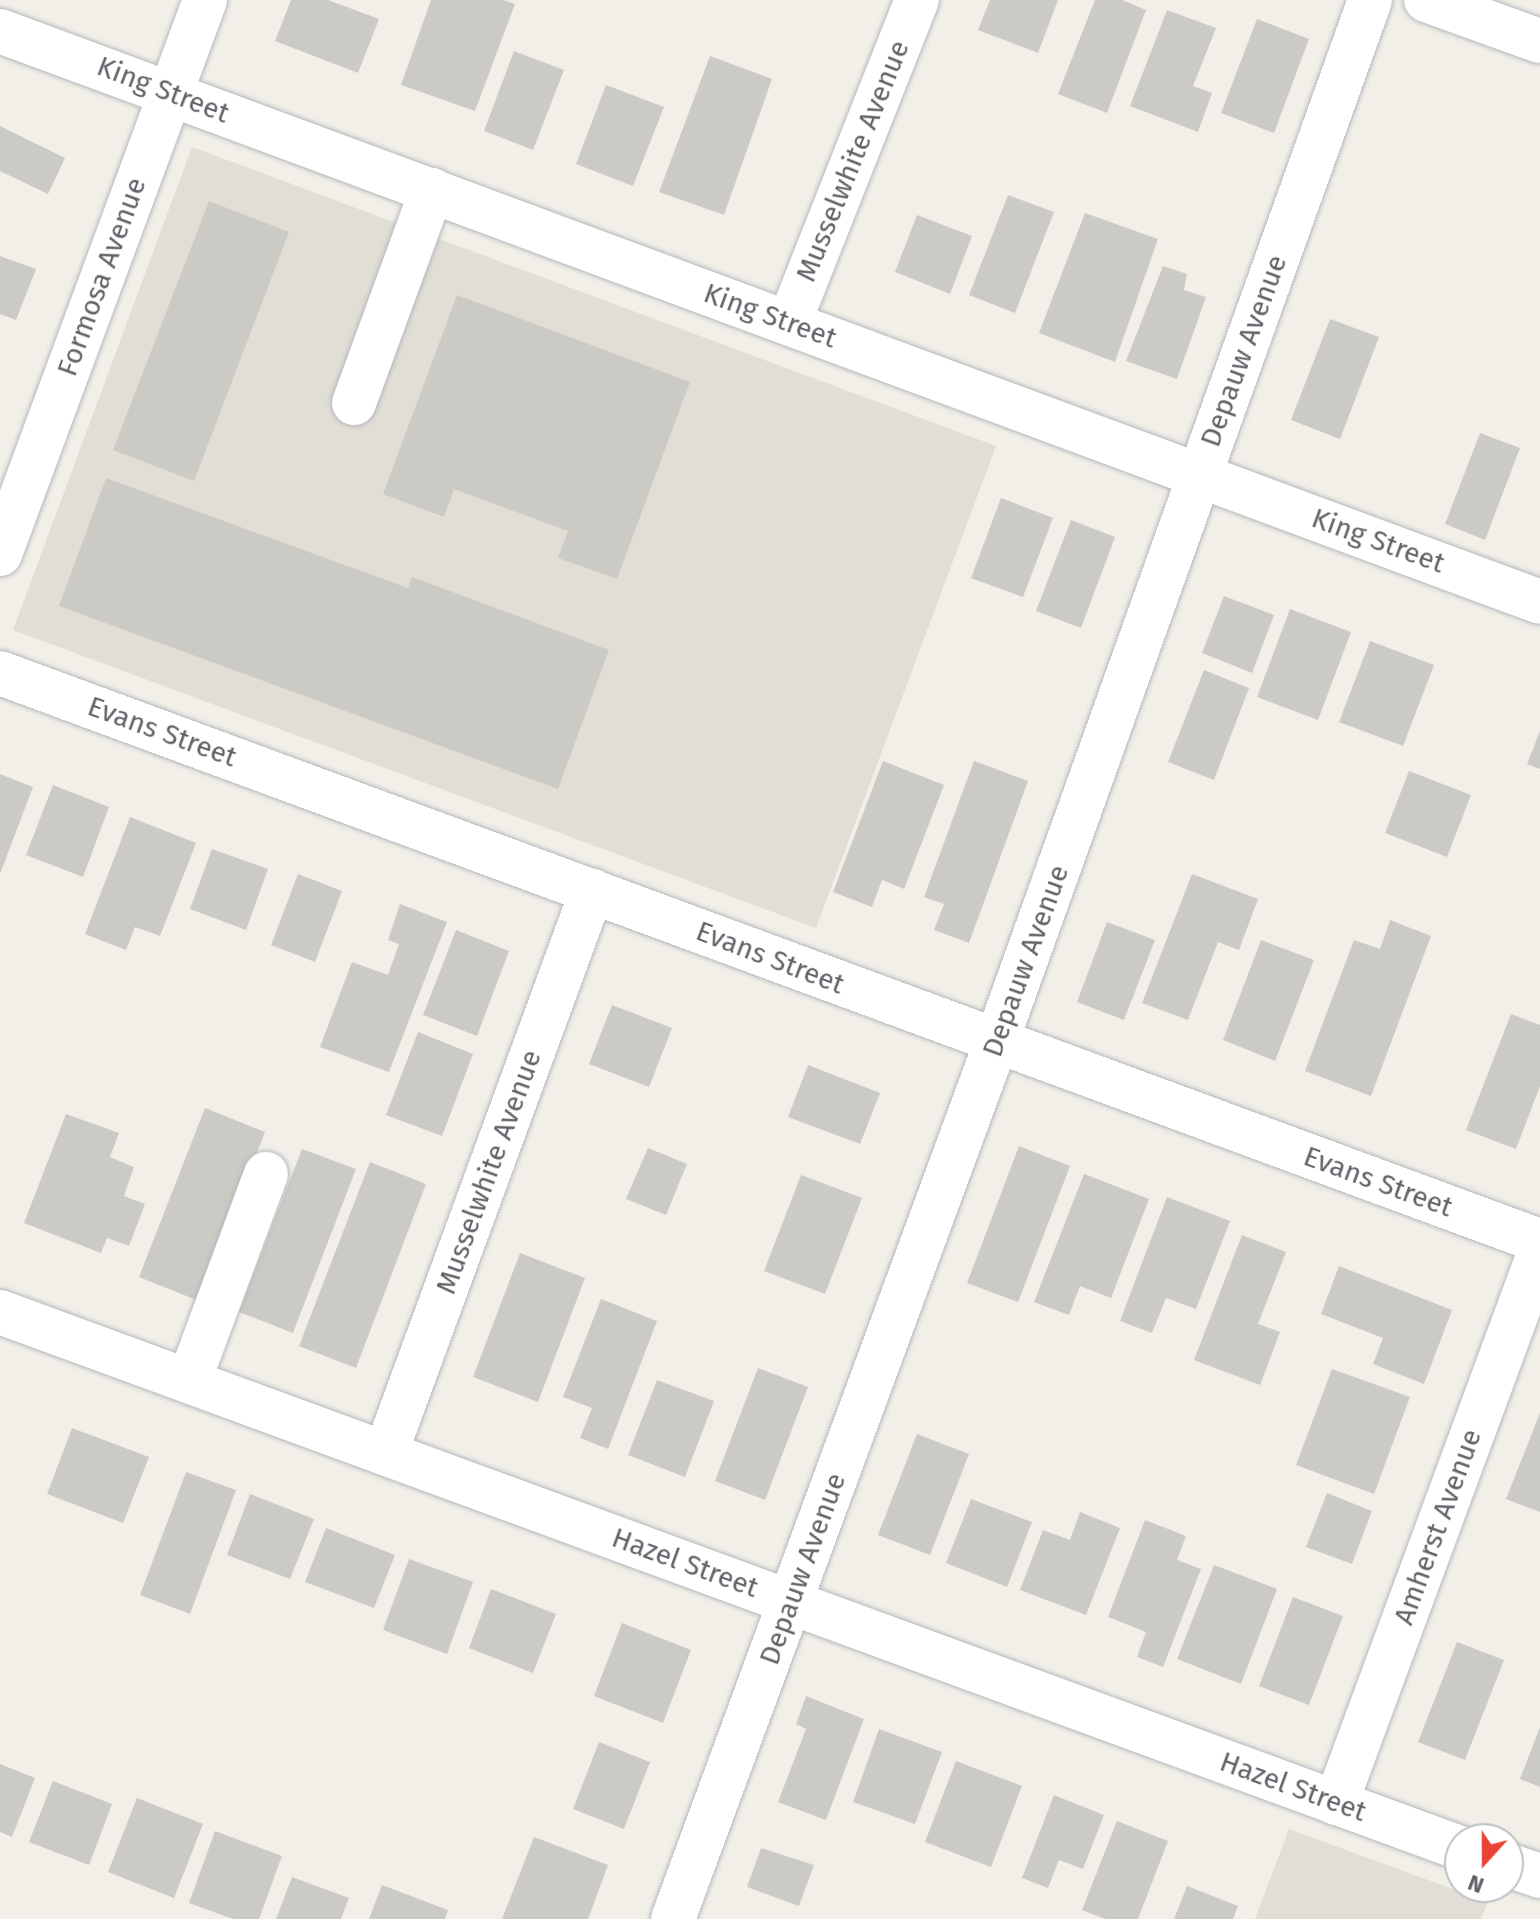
<!DOCTYPE html>
<style>
body{margin:0}
#map{position:relative;width:1540px;height:1919px;overflow:hidden;background:#f1efe8;font-family:"Fira Sans",sans-serif}
div>[style]{position:absolute}
.education>*{inset:0;background:#e1ded6}
.building>*{inset:0;background:#cccac5}
.roads{filter:drop-shadow(0 0 2px #b5b8bc) drop-shadow(0 0 2px #b5b8bc)}
.minor>*{height:44px;margin:-22px;padding:0 22px;transform-origin:22px;border-radius:22px;background:#fff}
span{translate:-50% -50%;white-space:nowrap;text-align:center;line-height:1.15;-webkit-text-stroke:6px #fff;paint-order:stroke}
.street-label{font-size:28px;color:#5f6368}
.north{position:absolute;left:1444px;top:1823px;width:80px;height:80px;box-sizing:border-box;background:#fff;border:2px solid #bfc1c3;border-radius:50%;rotate:201deg;font-size:22px;font-weight:700;line-height:32px;text-align:center;color:#5f6368}
.north::after{content:'';display:block;margin:auto;width:28px;height:36px;background:#ea4335;clip-path:polygon(50% 0,100% 100%,50% 72%,0 100%)}
</style>
<div id="map">
<div class="education">
<div style="clip-path:polygon(192px 147px,996px 446px,816px 928px,13px 630px)"></div>
<div style="clip-path:polygon(1289px 1829px,1488px 1902px,1481px 1919px,1255px 1919px)"></div>
</div>
<div class="building">
<div style="clip-path:polygon(291px 0,328px 0,379px 19px,358px 73px,275px 41px)"></div>
<div style="clip-path:polygon(431px 0,503px 0,515px 4px,475px 111px,401px 85px)"></div>
<div style="clip-path:polygon(990px 0,1058px 0,1038px 53px,978px 30px)"></div>
<div style="clip-path:polygon(1095px 0,1122px 0,1146px 10px,1107px 113px,1058px 94px)"></div>
<div style="clip-path:polygon(1167px 10px,1216px 28px,1193px 86px,1212px 93px,1198px 132px,1130px 106px)"></div>
<div style="clip-path:polygon(1257px 19px,1309px 39px,1274px 133px,1221px 113px)"></div>
<div style="clip-path:polygon(514px 51px,564px 70px,533px 150px,484px 131px)"></div>
<div style="clip-path:polygon(710px 56px,772px 79px,724px 215px,659px 192px)"></div>
<div style="clip-path:polygon(606px 85px,664px 107px,633px 186px,576px 164px)"></div>
<div style="clip-path:polygon(0 126px,65px 158px,48px 194px,0 171px)"></div>
<div style="clip-path:polygon(1008px 195px,1054px 212px,1015px 313px,969px 295px)"></div>
<div style="clip-path:polygon(209px 201px,289px 232px,194px 481px,113px 450px)"></div>
<div style="clip-path:polygon(1085px 213px,1158px 239px,1115px 362px,1039px 333px)"></div>
<div style="clip-path:polygon(917px 215px,972px 236px,950px 294px,895px 272px)"></div>
<div style="clip-path:polygon(0 256px,36px 269px,16px 320px,0 314px)"></div>
<div style="clip-path:polygon(1163px 266px,1187px 274px,1184px 290px,1206px 297px,1177px 379px,1126px 361px)"></div>
<div style="clip-path:polygon(457px 295px,690px 382px,617px 579px,558px 558px,568px 531px,454px 489px,444px 517px,383px 494px)"></div>
<div style="clip-path:polygon(1330px 319px,1379px 337px,1340px 439px,1291px 420px)"></div>
<div style="clip-path:polygon(1480px 433px,1520px 448px,1485px 540px,1445px 524px)"></div>
<div style="clip-path:polygon(106px 478px,408px 588px,412px 577px,609px 650px,558px 789px,59px 606px)"></div>
<div style="clip-path:polygon(1001px 498px,1053px 518px,1023px 597px,971px 578px)"></div>
<div style="clip-path:polygon(1071px 520px,1115px 537px,1081px 628px,1036px 611px)"></div>
<div style="clip-path:polygon(1224px 596px,1274px 615px,1252px 673px,1202px 653px)"></div>
<div style="clip-path:polygon(1290px 609px,1351px 632px,1318px 720px,1257px 697px)"></div>
<div style="clip-path:polygon(1370px 641px,1434px 665px,1403px 746px,1339px 722px)"></div>
<div style="clip-path:polygon(1204px 670px,1249px 688px,1214px 780px,1168px 762px)"></div>
<div style="clip-path:polygon(1540px 731px,1540px 769px,1527px 764px)"></div>
<div style="clip-path:polygon(883px 761px,944px 785px,904px 889px,882px 880px,872px 907px,833px 892px)"></div>
<div style="clip-path:polygon(974px 761px,1028px 781px,969px 943px,934px 930px,944px 904px,924px 897px)"></div>
<div style="clip-path:polygon(1409px 771px,1471px 795px,1447px 857px,1385px 833px)"></div>
<div style="clip-path:polygon(0 774px,33px 787px,0 874px)"></div>
<div style="clip-path:polygon(53px 785px,109px 807px,83px 877px,26px 855px)"></div>
<div style="clip-path:polygon(130px 817px,196px 843px,160px 936px,135px 927px,126px 950px,85px 934px)"></div>
<div style="clip-path:polygon(212px 849px,268px 869px,246px 930px,190px 909px)"></div>
<div style="clip-path:polygon(298px 874px,342px 891px,315px 962px,271px 945px)"></div>
<div style="clip-path:polygon(1192px 874px,1258px 899px,1239px 950px,1218px 942px,1188px 1020px,1142px 1003px)"></div>
<div style="clip-path:polygon(400px 904px,447px 922px,389px 1072px,320px 1047px,352px 962px,388px 975px,399px 944px,388px 940px)"></div>
<div style="clip-path:polygon(1390px 920px,1431px 936px,1371px 1096px,1305px 1071px,1354px 940px,1380px 949px)"></div>
<div style="clip-path:polygon(1107px 922px,1155px 940px,1124px 1020px,1077px 1002px)"></div>
<div style="clip-path:polygon(456px 930px,509px 951px,477px 1036px,423px 1015px)"></div>
<div style="clip-path:polygon(1261px 940px,1314px 960px,1275px 1061px,1223px 1040px)"></div>
<div style="clip-path:polygon(612px 1005px,672px 1028px,649px 1087px,589px 1064px)"></div>
<div style="clip-path:polygon(1511px 1014px,1540px 1025px,1540px 1086px,1516px 1149px,1466px 1130px)"></div>
<div style="clip-path:polygon(418px 1032px,473px 1054px,442px 1136px,386px 1115px)"></div>
<div style="clip-path:polygon(808px 1065px,880px 1093px,860px 1144px,788px 1117px)"></div>
<div style="clip-path:polygon(205px 1108px,265px 1132px,199px 1301px,139px 1277px)"></div>
<div style="clip-path:polygon(66px 1114px,119px 1133px,110px 1157px,134px 1167px,124px 1196px,145px 1204px,129px 1246px,107px 1238px,101px 1253px,24px 1223px)"></div>
<div style="clip-path:polygon(1019px 1146px,1070px 1166px,1018px 1302px,967px 1283px)"></div>
<div style="clip-path:polygon(648px 1148px,687px 1164px,666px 1215px,626px 1199px)"></div>
<div style="clip-path:polygon(302px 1149px,356px 1169px,293px 1333px,239px 1312px)"></div>
<div style="clip-path:polygon(370px 1162px,426px 1184px,356px 1368px,299px 1346px)"></div>
<div style="clip-path:polygon(1084px 1174px,1149px 1199px,1111px 1298px,1080px 1286px,1069px 1315px,1034px 1302px)"></div>
<div style="clip-path:polygon(801px 1175px,862px 1198px,825px 1294px,764px 1271px)"></div>
<div style="clip-path:polygon(1167px 1197px,1230px 1221px,1196px 1309px,1166px 1298px,1152px 1333px,1120px 1321px)"></div>
<div style="clip-path:polygon(1242px 1235px,1286px 1252px,1258px 1324px,1280px 1332px,1260px 1385px,1194px 1360px)"></div>
<div style="clip-path:polygon(520px 1253px,585px 1278px,538px 1402px,473px 1377px)"></div>
<div style="clip-path:polygon(1339px 1266px,1452px 1310px,1424px 1384px,1373px 1364px,1383px 1338px,1321px 1314px)"></div>
<div style="clip-path:polygon(601px 1299px,657px 1321px,608px 1449px,580px 1438px,592px 1408px,563px 1397px)"></div>
<div style="clip-path:polygon(758px 1368px,808px 1387px,765px 1500px,715px 1481px)"></div>
<div style="clip-path:polygon(1332px 1369px,1410px 1397px,1374px 1494px,1296px 1465px)"></div>
<div style="clip-path:polygon(657px 1380px,714px 1401px,685px 1477px,628px 1455px)"></div>
<div style="clip-path:polygon(1540px 1413px,1540px 1512px,1506px 1499px)"></div>
<div style="clip-path:polygon(72px 1428px,149px 1457px,123px 1523px,47px 1494px)"></div>
<div style="clip-path:polygon(917px 1434px,969px 1454px,930px 1555px,878px 1535px)"></div>
<div style="clip-path:polygon(186px 1472px,236px 1490px,190px 1614px,140px 1595px)"></div>
<div style="clip-path:polygon(1327px 1493px,1372px 1511px,1352px 1564px,1306px 1547px)"></div>
<div style="clip-path:polygon(250px 1494px,314px 1519px,290px 1579px,227px 1555px)"></div>
<div style="clip-path:polygon(971px 1499px,1032px 1522px,1007px 1587px,946px 1563px)"></div>
<div style="clip-path:polygon(1080px 1512px,1120px 1528px,1086px 1615px,1020px 1590px,1043px 1530px,1070px 1540px)"></div>
<div style="clip-path:polygon(1145px 1520px,1186px 1536px,1177px 1560px,1201px 1569px,1163px 1667px,1137px 1657px,1146px 1632px,1108px 1617px)"></div>
<div style="clip-path:polygon(326px 1528px,395px 1555px,374px 1608px,305px 1582px)"></div>
<div style="clip-path:polygon(409px 1559px,473px 1582px,447px 1654px,383px 1630px)"></div>
<div style="clip-path:polygon(1214px 1565px,1277px 1589px,1241px 1684px,1177px 1659px)"></div>
<div style="clip-path:polygon(491px 1589px,556px 1614px,533px 1673px,469px 1648px)"></div>
<div style="clip-path:polygon(1293px 1597px,1343px 1616px,1309px 1705px,1259px 1686px)"></div>
<div style="clip-path:polygon(622px 1623px,691px 1650px,663px 1723px,594px 1696px)"></div>
<div style="clip-path:polygon(1457px 1642px,1504px 1660px,1465px 1760px,1418px 1742px)"></div>
<div style="clip-path:polygon(806px 1696px,864px 1719px,826px 1820px,778px 1802px,806px 1729px,796px 1724px)"></div>
<div style="clip-path:polygon(1540px 1727px,1540px 1787px,1520px 1779px)"></div>
<div style="clip-path:polygon(879px 1729px,942px 1752px,915px 1824px,853px 1802px)"></div>
<div style="clip-path:polygon(599px 1742px,650px 1762px,624px 1829px,573px 1809px)"></div>
<div style="clip-path:polygon(956px 1761px,1022px 1786px,991px 1867px,925px 1842px)"></div>
<div style="clip-path:polygon(0 1764px,35px 1778px,12px 1837px,0 1832px)"></div>
<div style="clip-path:polygon(53px 1781px,112px 1804px,89px 1865px,29px 1842px)"></div>
<div style="clip-path:polygon(1054px 1795px,1104px 1815px,1083px 1869px,1059px 1860px,1048px 1888px,1022px 1878px)"></div>
<div style="clip-path:polygon(137px 1798px,203px 1824px,174px 1898px,108px 1872px)"></div>
<div style="clip-path:polygon(1117px 1821px,1168px 1841px,1138px 1919px,1105px 1919px,1082px 1910px)"></div>
<div style="clip-path:polygon(215px 1831px,282px 1856px,259px 1919px,233px 1919px,189px 1903px)"></div>
<div style="clip-path:polygon(534px 1837px,608px 1865px,588px 1919px,502px 1919px)"></div>
<div style="clip-path:polygon(761px 1848px,814px 1865px,799px 1906px,747px 1887px)"></div>
<div style="clip-path:polygon(292px 1877px,349px 1898px,341px 1919px,276px 1919px)"></div>
<div style="clip-path:polygon(382px 1885px,448px 1910px,445px 1919px,369px 1919px)"></div>
<div style="clip-path:polygon(1187px 1886px,1238px 1906px,1233px 1919px,1174px 1919px)"></div>
</div>
<div class="roads">
<div class="minor">
<div style="left:1426px;top:0;width:121px;rotate:19.8deg"></div>
<div style="left:0;top:31px;width:1642px;rotate:20.34deg"></div>
<div style="left:789px;top:323px;width:347px;rotate:-68.4deg"></div>
<div style="left:354px;top:403px;width:227px;rotate:-69.9deg"></div>
<div style="left:0;top:554px;width:591px;rotate:-69.69deg"></div>
<div style="left:0;top:673px;width:1641px;rotate:20.25deg"></div>
<div style="left:0;top:1312px;width:1555px;rotate:20.16deg"></div>
<div style="left:189px;top:1381px;width:221px;rotate:-69.6deg"></div>
<div style="left:386px;top:1452px;width:598px;rotate:-69.84deg"></div>
<div style="left:1336px;top:1803px;width:588px;rotate:-69.72deg"></div>
<div style="left:1508px;top:1865px;width:34px;rotate:19deg"></div>
<div style="left:673px;top:1919px;width:934px;rotate:-69.76deg"></div>
<div style="left:996px;top:1043px;width:1108px;rotate:-70.27deg"></div>
</div>
</div>
<div class="street-label">
<span style="left:163px;top:90px;rotate:21deg">King Street</span>
<span style="left:853px;top:161px;rotate:-68deg">Musselwhite Avenue</span>
<span style="left:102px;top:277px;rotate:-70deg">Formosa Avenue</span>
<span style="left:770px;top:316px;rotate:20deg">King Street</span>
<span style="left:1244px;top:351px;rotate:-70deg">Depauw Avenue</span>
<span style="left:1378px;top:541px;rotate:20deg">King Street</span>
<span style="left:162px;top:732px;rotate:20deg">Evans Street</span>
<span style="left:770px;top:958px;rotate:21deg">Evans Street</span>
<span style="left:1026px;top:961px;rotate:-70deg">Depauw Avenue</span>
<span style="left:489px;top:1172px;rotate:-70deg">Musselwhite Avenue</span>
<span style="left:1378px;top:1182px;rotate:20deg">Evans Street</span>
<span style="left:1438px;top:1527px;rotate:-70deg">Amherst Avenue</span>
<span style="left:685px;top:1563px;rotate:20deg">Hazel Street</span>
<span style="left:803px;top:1569px;rotate:-70deg">Depauw Avenue</span>
<span style="left:1293px;top:1787px;rotate:20deg">Hazel Street</span>
</div>
<div class="north">N</div>
</div>
